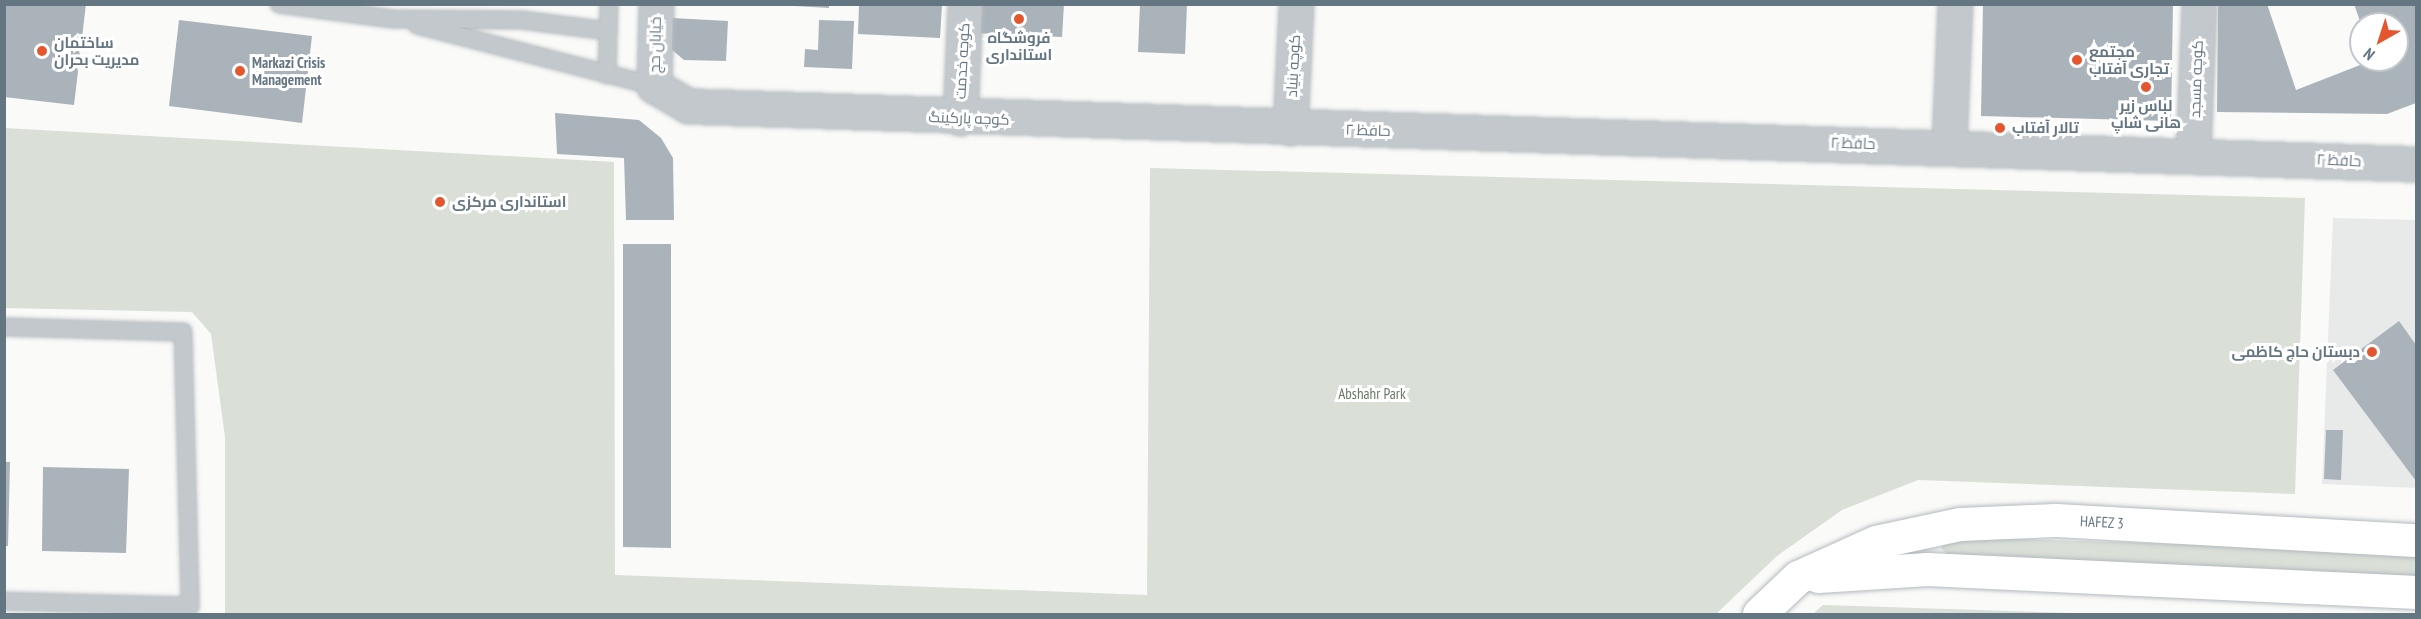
<!DOCTYPE html>
<meta charset="utf-8">
<style>
body{margin:0}
#map{position:relative;width:2421px;height:619px;overflow:hidden;background:#fafaf8;font-family:"PT Sans Narrow",Cairo,sans-serif}
div>[style]{position:absolute}
.built>*{inset:0;background:#e8e9e9}
.green>*{inset:0;background:#dadfd7}
.building>*{inset:0;background:#aab3b9}
.roads{filter:drop-shadow(0 0 2px #b3babf) drop-shadow(0 0 2px #b3babf)}
.lane>*{height:16px;margin:-8px;padding:0 8px;transform-origin:8px;border-radius:8px;background:#c3c8cc}
.street>*{height:33px;margin:-16.5px;padding:0 16.5px;transform-origin:16.5px;border-radius:16.5px;background:#c3c8cc}
.secondary>*{height:33px;margin:-16.5px;padding:0 16.5px;transform-origin:16.5px;border-radius:16.5px;background:#fff}
.dots>*{width:16px;height:16px;translate:-50% -50%;box-sizing:border-box;border:3px solid #fff;border-radius:50%}
span{translate:-50% -50%;white-space:nowrap;text-align:center;line-height:1.15;-webkit-text-stroke:6px #fff;paint-order:stroke}
.poi-label{font-size:15px;color:#657683;font-weight:700}
.left{translate:0 -50%;text-align:left}
.right{translate:-100% -50%;text-align:right}
.street-label{font-size:15px;color:#657683}
.park-label{font-size:15px;color:#687a64}
.frame{position:absolute;inset:0;border:6px solid #657683;pointer-events:none}
.north{position:absolute;left:2349px;top:12px;width:60px;height:60px;box-sizing:border-box;background:#fff;border:2px solid #c1c8cd;border-radius:50%;rotate:219deg;font-size:16px;font-weight:700;line-height:24px;text-align:center;color:#657683}
.north::after{content:'';display:block;margin:auto;width:21px;height:27px;background:#e4572e;clip-path:polygon(50% 0,100% 100%,50% 72%,0 100%)}
</style>
<div id="map">
<div class="built">
<div style="clip-path:polygon(2333px 218px,2416px 220px,2416px 488px,2322px 484px)"></div>
</div>
<div class="green">
<div style="clip-path:polygon(5px 128px,614px 162px,615px 575px,1147px 595px,1150px 168px,2305px 198px,2295px 494px,1918px 480px,1842px 510px,1777px 556px,1716px 614px,225px 614px,225px 437px,211px 334px,192px 312px,5px 308px)"></div>
<div style="clip-path:polygon(1947px 537px,2416px 551px,2416px 576px,1948px 555px,1941px 548px)"></div>
<div style="clip-path:polygon(1823px 605px,2104px 614px,1813px 614px)"></div>
</div>
<div class="building">
<div style="clip-path:polygon(4px 4px,86px 4px,74px 105px,4px 97px)"></div>
<div style="clip-path:polygon(795px 4px,829px 4px,829px 8px,795px 6px)"></div>
<div style="clip-path:polygon(975px 4px,1064px 4px,1062px 37px,974px 33px)"></div>
<div style="clip-path:polygon(1140px 4px,1187px 4px,1185px 54px,1138px 52px)"></div>
<div style="clip-path:polygon(1983px 4px,2173px 4px,2171px 121px,1981px 116px)"></div>
<div style="clip-path:polygon(2218px 4px,2267px 4px,2296px 90px,2373px 60px,2397px 60px,2397px 24px,2361px 24px,2354px 4px,2416px 4px,2416px 103px,2387px 114px,2217px 112px)"></div>
<div style="clip-path:polygon(859px 5px,942px 5px,940px 38px,858px 34px)"></div>
<div style="clip-path:polygon(672px 18px,728px 21px,726px 61px,684px 60px,671px 49px)"></div>
<div style="clip-path:polygon(179px 20px,312px 36px,302px 123px,169px 106px)"></div>
<div style="clip-path:polygon(819px 20px,854px 21px,852px 69px,804px 67px,805px 49px,818px 50px)"></div>
<div style="clip-path:polygon(555px 113px,639px 120px,661px 138px,673px 158px,674px 220px,626px 220px,624px 158px,557px 154px)"></div>
<div style="clip-path:polygon(623px 244px,671px 244px,671px 548px,623px 547px)"></div>
<div style="clip-path:polygon(2399px 321px,2416px 345px,2416px 481px,2333px 370px)"></div>
<div style="clip-path:polygon(2326px 430px,2343px 430px,2341px 480px,2324px 479px)"></div>
<div style="clip-path:polygon(5px 462px,10px 462px,8px 546px,5px 546px)"></div>
<div style="clip-path:polygon(43px 467px,129px 469px,126px 553px,42px 551px)"></div>
</div>
<div class="roads">
<div class="lane">
<div style="left:279px;top:4px;width:115px;rotate:7.5deg"></div>
<div style="left:393px;top:19px;width:129px;rotate:0.4deg"></div>
<div style="left:522px;top:20px;width:87px;rotate:7.3deg"></div>
<div style="left:417px;top:25px;width:245px;rotate:14.4deg"></div>
<div style="left:607px;top:75px;width:71px;rotate:-88.4deg"></div>
<div style="left:4px;top:327px;width:179px;rotate:1.6deg"></div>
<div style="left:183px;top:332px;width:274px;rotate:88.5deg"></div>
<div style="left:190px;top:606px;width:186px;rotate:-178.5deg"></div>
</div>
<div class="street">
<div style="left:656px;top:4px;width:82px;rotate:91.4deg"></div>
<div style="left:654px;top:86px;width:39px;rotate:30deg"></div>
<div style="left:688px;top:106px;width:1729px;rotate:1.92deg"></div>
<div style="left:960px;top:118px;width:114px;rotate:-87.5deg"></div>
<div style="left:1290px;top:128px;width:124px;rotate:-87.2deg"></div>
<div style="left:1949px;top:145px;width:141px;rotate:-87.6deg"></div>
<div style="left:2193px;top:153px;width:149px;rotate:-87.7deg"></div>
</div>
<div class="secondary">
<div style="left:1818px;top:576px;width:109px;rotate:-3.7deg"></div>
<div style="left:1927px;top:569px;width:490px;rotate:2.7deg"></div>
<div style="left:1759px;top:614px;width:54px;rotate:-43.5deg"></div>
<div style="left:1798px;top:577px;width:85px;rotate:-24.2deg"></div>
<div style="left:1876px;top:542px;width:86px;rotate:-12.1deg"></div>
<div style="left:1960px;top:524px;width:95px;rotate:-2.4deg"></div>
<div style="left:2055px;top:520px;width:362px;rotate:3.2deg"></div>
</div>
</div>
<div class="dots">
<div style="left:1019px;top:19px;background:#e4572e"></div>
<div style="left:42px;top:51px;background:#e4572e"></div>
<div style="left:2077px;top:60px;background:#e4572e"></div>
<div style="left:240px;top:71px;background:#e4572e"></div>
<div style="left:2146px;top:87px;background:#e4572e"></div>
<div style="left:2000px;top:128px;background:#e4572e"></div>
<div style="left:440px;top:202px;background:#e4572e"></div>
<div style="left:2372px;top:352px;background:#e4572e"></div>
</div>
<div class="poi-label">
<span style="left:1019px;top:46px">فروشگاه<br>استانداری</span>
<span class="left" style="left:54px;top:51px">ساختمان<br>مدیریت بحران</span>
<span class="left" style="left:2089px;top:60px">مجتمع<br>تجاری آفتاب</span>
<span class="left" style="left:252px;top:71px">Markazi Crisis<br>Management</span>
<span style="left:2146px;top:114px">لباس زیر<br>هانی شاپ</span>
<span class="left" style="left:2012px;top:128px">تالار آفتاب</span>
<span class="left" style="left:452px;top:202px">استانداری مرکزی</span>
<span class="right" style="left:2360px;top:352px">دبستان حاج کاظمی</span>
</div>
<div class="street-label">
<span style="left:655px;top:45px;rotate:-89deg">خیابان حج</span>
<span style="left:962px;top:61px;rotate:-87deg">کوچه خدمت</span>
<span style="left:1293px;top:66px;rotate:-87deg">کوچه بنیاد</span>
<span style="left:2196px;top:79px;rotate:-88deg">کوچه مسجد</span>
<span style="left:969px;top:118px;rotate:2deg">کوچه پارکینگ</span>
<span style="left:1368px;top:130px;rotate:2deg">حافظ ۲</span>
<span style="left:1853px;top:143px;rotate:2deg">حافظ ۲</span>
<span style="left:2339px;top:160px;rotate:3deg">حافظ ۲</span>
<span style="left:2102px;top:522px;rotate:3deg">HAFEZ 3</span>
</div>
<div class="park-label">
<span style="left:1372px;top:394px">Abshahr Park</span>
</div>
<div class="frame"></div>
<div class="north">N</div>
</div>
